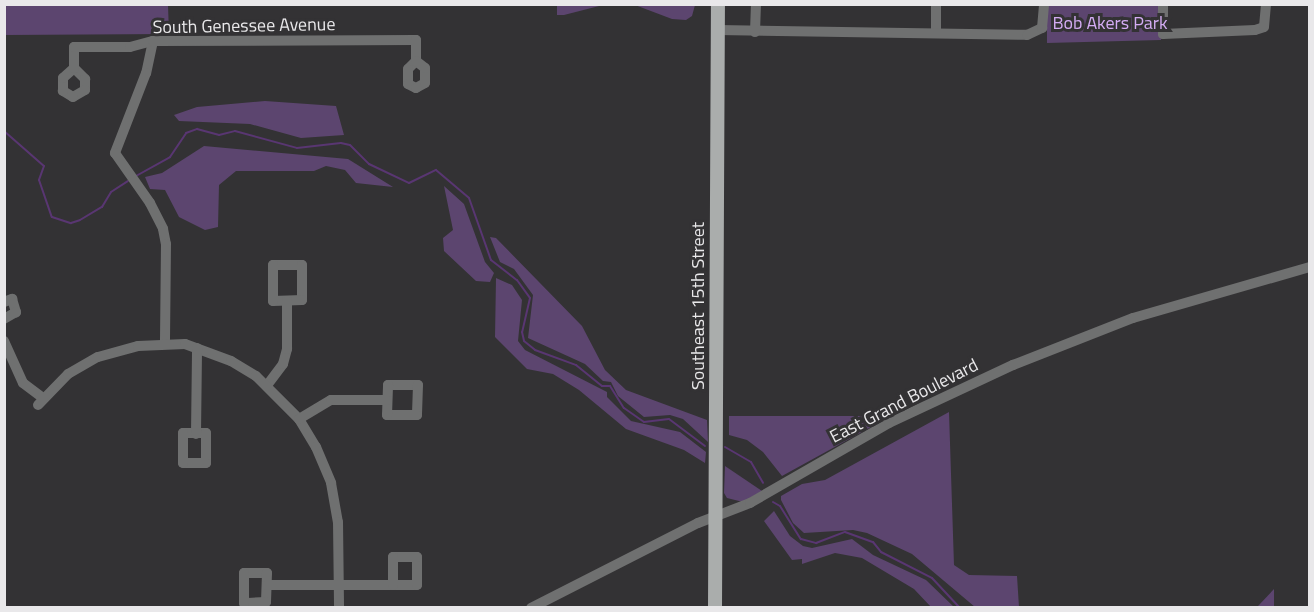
<!DOCTYPE html>
<style>
body{margin:0}
#map{position:relative;width:1314px;height:612px;overflow:hidden;background:#333234;font-family:"Titillium Web",sans-serif}
div>[style]{position:absolute}
.green>*{inset:0;background:#5c456f}
.stream>*{height:2px;margin:-1px;padding:0 1px;transform-origin:1px;border-radius:1px;background:#593672}
.minor>*{height:10px;margin:-5px;padding:0 5px;transform-origin:5px;border-radius:5px;background:#6f7070}
.major>*{height:14px;margin:-7px;padding:0 7px;transform-origin:7px;border-radius:7px;background:#aaadac}
span{translate:-50% -50%;white-space:nowrap;text-align:center;line-height:1.15;-webkit-text-stroke:6px #333234;paint-order:stroke}
.park-label{font-size:18px;color:#d4acf4}
.street-label{font-size:18px;color:#e9e8ea}
.frame{position:absolute;inset:0;border:6px solid #e9e8ea;pointer-events:none}
</style>
<div id="map">
<div class="green">
<div style="clip-path:polygon(4px 5px,168px 5px,169px 34px,5px 35px)"></div>
<div style="clip-path:polygon(557px 5px,557px 4px,603px 5px,564px 15px,557px 15px)"></div>
<div style="clip-path:polygon(635px 5px,695px 5px,692px 16px,686px 20px,672px 19px)"></div>
<div style="clip-path:polygon(1047px 5px,1161px 5px,1161px 40px,1047px 43px)"></div>
<div style="clip-path:polygon(265px 101px,336px 106px,344px 135px,301px 138px,250px 124px,179px 121px,174px 115px,197px 107px)"></div>
<div style="clip-path:polygon(204px 146px,348px 159px,393px 187px,356px 183px,345px 170px,326px 166px,314px 171px,236px 171px,219px 185px,218px 227px,205px 230px,179px 217px,165px 190px,150px 189px,145px 177px,162px 173px)"></div>
<div style="clip-path:polygon(444px 186px,464px 204px,485px 262px,494px 273px,490px 282px,476px 281px,444px 251px,443px 238px,453px 230px)"></div>
<div style="clip-path:polygon(490px 237px,496px 238px,582px 326px,605px 370px,626px 390px,707px 420px,708px 442px,683px 419px,670px 415px,644px 417px,618px 396px,611px 382px,603px 381px,585px 364px,528px 338px,533px 295px,514px 269px,500px 262px)"></div>
<div style="clip-path:polygon(496px 278px,512px 285px,522px 300px,518px 341px,525px 350px,607px 392px,607px 397px,631px 421px,680px 432px,706px 452px,705px 463px,684px 450px,626px 429px,579px 390px,553px 374px,527px 369px,495px 337px)"></div>
<div style="clip-path:polygon(949px 412px,954px 565px,969px 575px,1017px 576px,1019px 607px,975px 607px,912px 554px,867px 533px,853px 530px,804px 533px,793px 523px,781px 500px,781px 496px,802px 484px,825px 480px)"></div>
<div style="clip-path:polygon(729px 416px,891px 416px,782px 476px,763px 452px,747px 440px,729px 435px)"></div>
<div style="clip-path:polygon(725px 466px,762px 491px,743px 502px,727px 498px,724px 493px)"></div>
<div style="clip-path:polygon(774px 511px,790px 536px,803px 546px,812px 548px,852px 539px,873px 555px,926px 580px,954px 607px,931px 607px,914px 589px,862px 558px,835px 553px,802px 564px,802px 559px,792px 560px,764px 521px)"></div>
<div style="clip-path:polygon(1274px 589px,1274px 607px,1257px 607px,1259px 605px)"></div>
</div>
<div class="stream">
<div style="left:4px;top:131px;width:53px;rotate:41.2deg"></div>
<div style="left:44px;top:166px;width:15px;rotate:110deg"></div>
<div style="left:39px;top:180px;width:39px;rotate:71deg"></div>
<div style="left:52px;top:217px;width:20px;rotate:18deg"></div>
<div style="left:71px;top:223px;width:9px;rotate:-18deg"></div>
<div style="left:80px;top:220px;width:26px;rotate:-31deg"></div>
<div style="left:102px;top:207px;width:17px;rotate:-59deg"></div>
<div style="left:111px;top:192px;width:20px;rotate:-33deg"></div>
<div style="left:136px;top:176px;width:39px;rotate:-29deg"></div>
<div style="left:170px;top:157px;width:29px;rotate:-56deg"></div>
<div style="left:186px;top:133px;width:12px;rotate:-20deg"></div>
<div style="left:197px;top:129px;width:23px;rotate:15deg"></div>
<div style="left:219px;top:135px;width:16px;rotate:-14deg"></div>
<div style="left:235px;top:131px;width:64px;rotate:15.3deg"></div>
<div style="left:297px;top:148px;width:44px;rotate:-6.5deg"></div>
<div style="left:341px;top:143px;width:9px;rotate:13deg"></div>
<div style="left:350px;top:145px;width:27px;rotate:45deg"></div>
<div style="left:369px;top:164px;width:44px;rotate:25.4deg"></div>
<div style="left:409px;top:183px;width:30px;rotate:-26deg"></div>
<div style="left:436px;top:170px;width:43px;rotate:40.3deg"></div>
<div style="left:469px;top:198px;width:66px;rotate:70.5deg"></div>
<div style="left:491px;top:260px;width:33px;rotate:38deg"></div>
<div style="left:517px;top:280px;width:22px;rotate:54deg"></div>
<div style="left:530px;top:298px;width:35px;rotate:103deg"></div>
<div style="left:522px;top:332px;width:9px;rotate:77deg"></div>
<div style="left:524px;top:341px;width:14px;rotate:39deg"></div>
<div style="left:535px;top:350px;width:44px;rotate:20.1deg"></div>
<div style="left:576px;top:365px;width:33px;rotate:39deg"></div>
<div style="left:602px;top:386px;width:8px"></div>
<div style="left:610px;top:386px;width:26px;rotate:58deg"></div>
<div style="left:624px;top:408px;width:24px;rotate:35deg"></div>
<div style="left:644px;top:422px;width:25px;rotate:-7deg"></div>
<div style="left:669px;top:419px;width:45px;rotate:36.9deg"></div>
<div style="left:725px;top:447px;width:30px;rotate:30deg"></div>
<div style="left:751px;top:462px;width:24px;rotate:60deg"></div>
<div style="left:773px;top:502px;width:8px;rotate:30deg"></div>
<div style="left:780px;top:506px;width:39px;rotate:58deg"></div>
<div style="left:801px;top:539px;width:16px;rotate:15deg"></div>
<div style="left:816px;top:543px;width:31px;rotate:-21deg"></div>
<div style="left:845px;top:532px;width:30px;rotate:20deg"></div>
<div style="left:873px;top:542px;width:13px;rotate:51deg"></div>
<div style="left:881px;top:552px;width:57px;rotate:27deg"></div>
<div style="left:932px;top:578px;width:41px;rotate:47deg"></div>
</div>
<div class="minor">
<div style="left:936px;top:4px;width:29px;rotate:90deg"></div>
<div style="left:1163px;top:4px;width:30px;rotate:90deg"></div>
<div style="left:1163px;top:34px;width:92px;rotate:-2.5deg"></div>
<div style="left:1255px;top:30px;width:9px;rotate:-18deg"></div>
<div style="left:1264px;top:27px;width:23px;rotate:-85deg"></div>
<div style="left:718px;top:30px;width:309px;rotate:0.9deg"></div>
<div style="left:1027px;top:35px;width:17px;rotate:-25deg"></div>
<div style="left:1042px;top:28px;width:24px;rotate:-85deg"></div>
<div style="left:755px;top:32px;width:28px;rotate:-88deg"></div>
<div style="left:153px;top:41px;width:33px;rotate:102deg"></div>
<div style="left:146px;top:73px;width:86px;rotate:111.2deg"></div>
<div style="left:115px;top:153px;width:61px;rotate:55deg"></div>
<div style="left:150px;top:203px;width:29px;rotate:63deg"></div>
<div style="left:163px;top:229px;width:15px;rotate:79deg"></div>
<div style="left:166px;top:244px;width:100px;rotate:90.6deg"></div>
<div style="left:74px;top:68px;width:16px;rotate:45deg"></div>
<div style="left:85px;top:79px;width:11px;rotate:90deg"></div>
<div style="left:85px;top:90px;width:14px;rotate:150deg"></div>
<div style="left:73px;top:97px;width:12px;rotate:-149deg"></div>
<div style="left:63px;top:91px;width:13px;rotate:-90deg"></div>
<div style="left:63px;top:78px;width:15px;rotate:-42deg"></div>
<div style="left:74px;top:68px;width:21px;rotate:-90deg"></div>
<div style="left:74px;top:47px;width:56px"></div>
<div style="left:130px;top:47px;width:24px;rotate:-15deg"></div>
<div style="left:153px;top:41px;width:263px;rotate:-0.2deg"></div>
<div style="left:416px;top:40px;width:21px;rotate:90deg"></div>
<div style="left:416px;top:61px;width:11px;rotate:135deg"></div>
<div style="left:408px;top:69px;width:15px;rotate:90deg"></div>
<div style="left:408px;top:84px;width:9px;rotate:27deg"></div>
<div style="left:416px;top:88px;width:10px;rotate:-29deg"></div>
<div style="left:425px;top:83px;width:15px;rotate:-90deg"></div>
<div style="left:425px;top:68px;width:11px;rotate:-142deg"></div>
<div style="left:273px;top:265px;width:29px"></div>
<div style="left:302px;top:265px;width:35px;rotate:90deg"></div>
<div style="left:302px;top:300px;width:29px;rotate:178deg"></div>
<div style="left:273px;top:301px;width:36px;rotate:-90deg"></div>
<div style="left:4px;top:302px;width:9px;rotate:-21deg"></div>
<div style="left:12px;top:299px;width:14px;rotate:73deg"></div>
<div style="left:16px;top:312px;width:14px;rotate:150deg"></div>
<div style="left:4px;top:341px;width:46px;rotate:65.7deg"></div>
<div style="left:23px;top:383px;width:25px;rotate:37deg"></div>
<div style="left:268px;top:384px;width:25px;rotate:-53deg"></div>
<div style="left:283px;top:364px;width:16px;rotate:-75deg"></div>
<div style="left:287px;top:349px;width:48px;rotate:-90deg"></div>
<div style="left:388px;top:385px;width:30px"></div>
<div style="left:418px;top:385px;width:30px;rotate:92deg"></div>
<div style="left:417px;top:415px;width:30px;rotate:180deg"></div>
<div style="left:387px;top:415px;width:30px;rotate:-88deg"></div>
<div style="left:38px;top:405px;width:43px;rotate:-45.9deg"></div>
<div style="left:68px;top:374px;width:34px;rotate:-30deg"></div>
<div style="left:98px;top:357px;width:41px;rotate:-15.4deg"></div>
<div style="left:138px;top:346px;width:47px;rotate:-2.4deg"></div>
<div style="left:185px;top:344px;width:49px;rotate:20.3deg"></div>
<div style="left:231px;top:361px;width:29px;rotate:31deg"></div>
<div style="left:256px;top:376px;width:61px;rotate:45deg"></div>
<div style="left:299px;top:419px;width:33px;rotate:59deg"></div>
<div style="left:316px;top:447px;width:39px;rotate:67deg"></div>
<div style="left:331px;top:483px;width:40px;rotate:80deg"></div>
<div style="left:338px;top:522px;width:86px;rotate:89.3deg"></div>
<div style="left:299px;top:419px;width:37px;rotate:-31deg"></div>
<div style="left:331px;top:400px;width:56px"></div>
<div style="left:183px;top:433px;width:23px"></div>
<div style="left:206px;top:433px;width:30px;rotate:90deg"></div>
<div style="left:206px;top:463px;width:23px;rotate:180deg"></div>
<div style="left:183px;top:463px;width:30px;rotate:-90deg"></div>
<div style="left:196px;top:434px;width:86px;rotate:-89.3deg"></div>
<div style="left:244px;top:573px;width:23px"></div>
<div style="left:267px;top:573px;width:29px;rotate:92deg"></div>
<div style="left:266px;top:602px;width:22px;rotate:177deg"></div>
<div style="left:244px;top:603px;width:30px;rotate:-90deg"></div>
<div style="left:267px;top:585px;width:150px"></div>
<div style="left:417px;top:585px;width:28px;rotate:-90deg"></div>
<div style="left:417px;top:557px;width:24px;rotate:180deg"></div>
<div style="left:393px;top:557px;width:28px;rotate:90deg"></div>
<div style="left:531px;top:608px;width:187px;rotate:-27deg"></div>
<div style="left:698px;top:523px;width:56px;rotate:-21deg"></div>
<div style="left:750px;top:503px;width:160px;rotate:-29.9deg"></div>
<div style="left:889px;top:423px;width:137px;rotate:-25.1deg"></div>
<div style="left:1013px;top:365px;width:129px;rotate:-21.4deg"></div>
<div style="left:1133px;top:318px;width:184px;rotate:-16.1deg"></div>
</div>
<div class="major">
<div style="left:715px;top:608px;width:604px;rotate:-89.72deg"></div>
</div>
<div class="park-label">
<span style="left:1110px;top:23px">Bob Akers Park</span>
</div>
<div class="street-label">
<span style="left:244px;top:26px;rotate:-1deg">South Genessee Avenue</span>
<span style="left:698px;top:306px;rotate:-90deg">Southeast 15th Street</span>
<span style="left:904px;top:401px;rotate:-27deg">East Grand Boulevard</span>
</div>
<div class="frame"></div>
</div>
